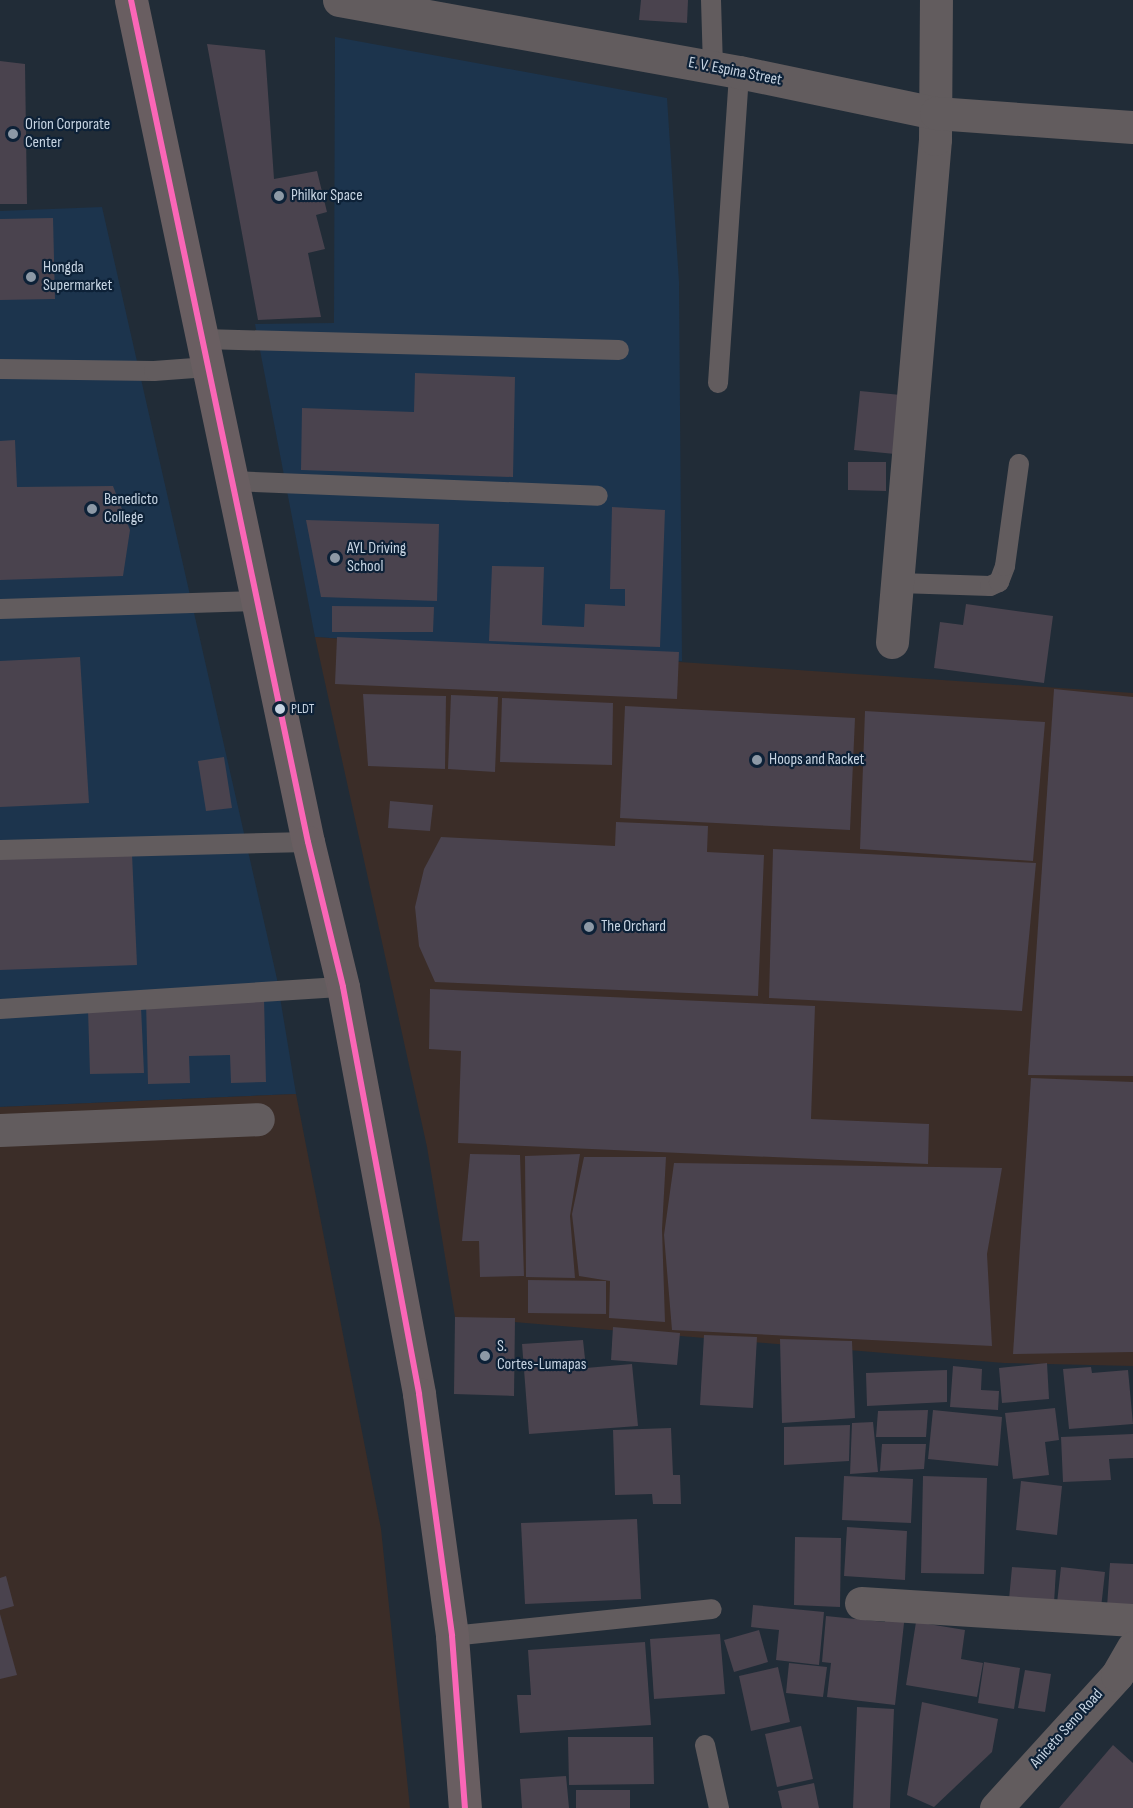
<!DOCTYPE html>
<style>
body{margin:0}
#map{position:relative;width:1133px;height:1808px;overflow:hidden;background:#212c37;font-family:"Sofia Sans Condensed",sans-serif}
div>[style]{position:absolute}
.built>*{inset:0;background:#1c344d}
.industrial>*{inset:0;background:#3b2d28}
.building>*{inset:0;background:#4a434e}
.service>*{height:20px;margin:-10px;padding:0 10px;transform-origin:10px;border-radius:10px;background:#625c5e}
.minor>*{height:33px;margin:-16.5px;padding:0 16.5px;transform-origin:16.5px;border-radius:16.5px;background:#625c5e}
.tertiary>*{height:33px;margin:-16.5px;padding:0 16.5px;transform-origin:16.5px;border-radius:16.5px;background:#625c5e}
.secondary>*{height:33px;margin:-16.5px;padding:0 16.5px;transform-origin:16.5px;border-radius:16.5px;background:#695e61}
.bus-1>*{height:6px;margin:-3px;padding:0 3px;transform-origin:3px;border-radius:3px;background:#fa66b7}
.dots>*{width:16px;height:16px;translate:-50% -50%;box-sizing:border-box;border:3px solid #0d2137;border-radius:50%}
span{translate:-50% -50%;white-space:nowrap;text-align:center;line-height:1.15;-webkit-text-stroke:4.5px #0d2137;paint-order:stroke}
.bus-label{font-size:14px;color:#c7d4e2}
.left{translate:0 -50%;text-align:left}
.street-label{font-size:16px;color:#c7d4e2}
.poi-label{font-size:16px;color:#c7d4e2}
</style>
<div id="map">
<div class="built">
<div style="clip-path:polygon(335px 37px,667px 98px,679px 282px,682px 661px,315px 637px,255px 324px,334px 323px)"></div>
<div style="clip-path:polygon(102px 207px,277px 979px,296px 1094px,0 1107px,0 211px)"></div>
</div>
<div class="industrial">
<div style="clip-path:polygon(315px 637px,1133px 693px,1133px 1366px,1004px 1363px,455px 1317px,427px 1147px)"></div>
<div style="clip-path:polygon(296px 1094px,381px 1529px,410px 1808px,0 1808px,0 1107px)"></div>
</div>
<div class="building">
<div style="clip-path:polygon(641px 0,688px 0,687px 23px,639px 20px)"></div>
<div style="clip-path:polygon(207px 44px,265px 50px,274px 179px,317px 171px,327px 212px,316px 215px,325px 249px,308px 253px,321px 317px,258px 320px)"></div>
<div style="clip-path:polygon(0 61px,25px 64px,27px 204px,0 204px)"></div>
<div style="clip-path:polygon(53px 218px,55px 299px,0 300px,0 219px)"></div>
<div style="clip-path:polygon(415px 373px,515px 377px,513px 477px,301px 470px,302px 408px,414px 412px)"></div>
<div style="clip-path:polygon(860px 391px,901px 395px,895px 454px,854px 450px)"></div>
<div style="clip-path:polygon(15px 440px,17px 487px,113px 486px,130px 530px,123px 576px,0 580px,0 441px)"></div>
<div style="clip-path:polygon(848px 462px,886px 462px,886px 491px,848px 490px)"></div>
<div style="clip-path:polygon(612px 507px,665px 510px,660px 647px,489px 641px,492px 566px,544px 567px,542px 625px,584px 627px,585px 604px,625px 606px,625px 589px,610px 589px)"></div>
<div style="clip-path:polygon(306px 520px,439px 524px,437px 601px,321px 597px)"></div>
<div style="clip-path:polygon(966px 604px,1053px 616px,1044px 683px,934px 668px,940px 622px,963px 625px)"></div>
<div style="clip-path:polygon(332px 606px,434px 607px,433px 632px,332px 632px)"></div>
<div style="clip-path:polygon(337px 637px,679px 652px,677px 699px,335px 684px)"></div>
<div style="clip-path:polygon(80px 657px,89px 803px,0 807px,0 661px)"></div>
<div style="clip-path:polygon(1054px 689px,1133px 697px,1133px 1076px,1028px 1075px)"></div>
<div style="clip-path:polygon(363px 694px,446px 696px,445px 769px,368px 766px)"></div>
<div style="clip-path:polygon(451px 695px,498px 697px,495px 772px,448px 769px)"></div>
<div style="clip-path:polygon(502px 698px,613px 703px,612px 765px,500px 762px)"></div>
<div style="clip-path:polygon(625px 706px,855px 718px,850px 830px,620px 818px)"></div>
<div style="clip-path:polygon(865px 711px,1045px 722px,1033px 861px,860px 849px)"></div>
<div style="clip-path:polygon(224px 757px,232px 808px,206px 811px,198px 761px)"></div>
<div style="clip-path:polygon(390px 801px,433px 805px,430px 831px,388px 828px)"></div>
<div style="clip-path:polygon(616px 822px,708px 826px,707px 852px,764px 855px,758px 996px,435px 982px,419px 946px,415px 907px,424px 869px,441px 837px,615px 846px)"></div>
<div style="clip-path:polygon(773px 849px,1036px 863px,1022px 1011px,769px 998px)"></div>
<div style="clip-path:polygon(132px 854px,137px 965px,0 970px,0 859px)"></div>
<div style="clip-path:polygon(430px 989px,815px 1006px,811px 1119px,929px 1124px,928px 1164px,458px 1143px,461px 1051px,429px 1049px)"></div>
<div style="clip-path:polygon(264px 998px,266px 1082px,231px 1083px,230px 1055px,189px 1056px,190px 1083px,148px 1084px,146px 1001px)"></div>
<div style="clip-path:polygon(141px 1007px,144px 1073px,90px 1074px,88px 1009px)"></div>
<div style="clip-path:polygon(1031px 1078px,1133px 1082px,1133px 1352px,1013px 1354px)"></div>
<div style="clip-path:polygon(470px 1154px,520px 1155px,524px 1276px,480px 1277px,479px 1241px,462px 1241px)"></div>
<div style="clip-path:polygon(580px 1154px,570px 1216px,575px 1278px,526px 1277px,525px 1156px)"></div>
<div style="clip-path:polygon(584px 1157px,666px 1157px,662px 1229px,665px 1322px,609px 1318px,610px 1281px,579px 1276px,572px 1214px)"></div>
<div style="clip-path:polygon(674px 1163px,1002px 1168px,987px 1254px,992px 1346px,672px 1330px,664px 1235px)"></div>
<div style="clip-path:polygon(528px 1280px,606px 1281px,606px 1314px,528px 1313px)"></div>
<div style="clip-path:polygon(455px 1317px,515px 1318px,514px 1396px,454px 1394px)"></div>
<div style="clip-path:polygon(613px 1327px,680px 1333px,677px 1365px,611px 1360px)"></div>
<div style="clip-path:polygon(704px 1335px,757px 1337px,753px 1408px,700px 1405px)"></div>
<div style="clip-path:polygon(780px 1339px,852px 1341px,855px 1418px,782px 1423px)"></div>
<div style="clip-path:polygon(583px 1340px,586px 1368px,632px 1364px,638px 1426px,529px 1434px,522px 1344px)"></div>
<div style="clip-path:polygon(1047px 1363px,1049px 1399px,1002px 1403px,999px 1368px)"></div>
<div style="clip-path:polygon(953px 1366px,982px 1369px,981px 1390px,999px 1391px,998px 1410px,950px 1407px)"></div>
<div style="clip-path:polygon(1091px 1367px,1092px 1373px,1128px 1370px,1133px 1424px,1069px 1429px,1063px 1369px)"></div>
<div style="clip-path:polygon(947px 1370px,947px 1402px,867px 1406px,866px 1373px)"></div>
<div style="clip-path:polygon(1055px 1408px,1059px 1440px,1045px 1442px,1049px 1475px,1013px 1479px,1005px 1413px)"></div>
<div style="clip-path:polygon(928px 1410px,926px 1437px,876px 1437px,878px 1411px)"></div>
<div style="clip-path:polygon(933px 1410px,1002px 1417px,998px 1466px,928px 1459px)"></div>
<div style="clip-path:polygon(873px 1422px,878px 1472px,850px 1474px,852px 1423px)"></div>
<div style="clip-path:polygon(850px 1425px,849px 1461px,784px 1465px,784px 1427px)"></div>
<div style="clip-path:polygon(671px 1428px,673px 1475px,680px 1475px,681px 1504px,653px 1504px,652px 1494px,615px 1495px,613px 1430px)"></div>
<div style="clip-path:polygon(1133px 1434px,1133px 1458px,1109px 1459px,1111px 1480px,1063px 1482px,1061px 1437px)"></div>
<div style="clip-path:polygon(882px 1444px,926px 1444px,924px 1469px,880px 1471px)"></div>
<div style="clip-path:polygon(844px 1476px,913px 1479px,911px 1523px,842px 1520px)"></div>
<div style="clip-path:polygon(923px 1476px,987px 1478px,984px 1574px,921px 1573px)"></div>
<div style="clip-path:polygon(1021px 1481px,1062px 1486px,1057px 1535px,1016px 1530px)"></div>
<div style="clip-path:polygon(637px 1519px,641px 1599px,525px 1604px,521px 1523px)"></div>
<div style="clip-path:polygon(847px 1527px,907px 1531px,905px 1580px,844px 1576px)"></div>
<div style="clip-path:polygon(795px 1537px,841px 1538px,840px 1607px,794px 1605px)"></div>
<div style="clip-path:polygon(1110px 1563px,1133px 1564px,1133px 1608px,1107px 1607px)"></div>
<div style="clip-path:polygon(1012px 1567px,1056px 1570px,1054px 1603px,1009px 1599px)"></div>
<div style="clip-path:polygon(1061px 1567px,1105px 1572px,1101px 1608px,1057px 1603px)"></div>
<div style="clip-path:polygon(6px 1576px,14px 1606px,0 1610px,0 1578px)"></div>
<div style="clip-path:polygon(753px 1605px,824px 1612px,819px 1665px,776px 1660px,779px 1630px,751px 1627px)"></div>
<div style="clip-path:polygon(886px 1612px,905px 1614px,895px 1705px,827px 1697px,831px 1663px,822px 1662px,826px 1616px,885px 1622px)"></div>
<div style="clip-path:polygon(0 1614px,17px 1675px,0 1679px)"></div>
<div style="clip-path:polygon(916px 1622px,965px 1630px,961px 1659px,983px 1663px,977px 1697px,906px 1685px)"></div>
<div style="clip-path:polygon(759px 1630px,768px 1662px,734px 1672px,724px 1640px)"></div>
<div style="clip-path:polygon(720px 1634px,725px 1694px,654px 1699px,650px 1639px)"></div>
<div style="clip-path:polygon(645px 1642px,651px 1725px,520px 1733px,517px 1695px,531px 1695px,528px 1650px)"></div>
<div style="clip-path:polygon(984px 1662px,1020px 1668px,1014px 1709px,978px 1703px)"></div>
<div style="clip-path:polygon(789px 1663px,827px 1667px,823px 1697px,786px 1693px)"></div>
<div style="clip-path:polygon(778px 1667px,790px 1722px,751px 1731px,739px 1676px)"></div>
<div style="clip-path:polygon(1025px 1670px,1051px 1674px,1045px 1712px,1018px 1708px)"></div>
<div style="clip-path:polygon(922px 1702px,998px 1719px,992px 1752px,934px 1807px,907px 1795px)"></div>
<div style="clip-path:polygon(857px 1707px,894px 1709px,890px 1808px,853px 1808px)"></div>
<div style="clip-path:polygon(801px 1726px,813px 1779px,777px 1787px,765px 1734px)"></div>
<div style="clip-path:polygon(568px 1737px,653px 1737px,654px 1784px,569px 1785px)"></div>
<div style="clip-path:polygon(1113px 1745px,1133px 1763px,1133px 1808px,1059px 1808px)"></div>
<div style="clip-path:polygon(566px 1776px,569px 1808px,522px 1808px,520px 1779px)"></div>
<div style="clip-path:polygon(814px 1783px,819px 1808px,782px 1808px,778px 1791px)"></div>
<div style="clip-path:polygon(576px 1790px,630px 1790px,630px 1808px,576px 1808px)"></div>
</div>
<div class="service">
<div style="left:711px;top:0;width:68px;rotate:88.3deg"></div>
<div style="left:203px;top:339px;width:416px;rotate:1.5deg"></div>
<div style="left:0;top:369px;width:154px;rotate:0.7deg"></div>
<div style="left:154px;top:371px;width:54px;rotate:-4.2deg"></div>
<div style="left:718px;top:383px;width:312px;rotate:-86.1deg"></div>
<div style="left:232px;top:481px;width:366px;rotate:2.3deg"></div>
<div style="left:899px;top:583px;width:91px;rotate:1.9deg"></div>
<div style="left:990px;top:586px;width:10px;rotate:-24deg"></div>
<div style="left:999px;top:582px;width:17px;rotate:-69deg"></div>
<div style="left:1005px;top:566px;width:103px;rotate:-82.2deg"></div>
<div style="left:0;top:609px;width:258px;rotate:-1.8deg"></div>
<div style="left:0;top:850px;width:308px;rotate:-1.5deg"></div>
<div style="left:0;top:1009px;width:344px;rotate:-3.7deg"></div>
<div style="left:452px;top:1636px;width:261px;rotate:-5.9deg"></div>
<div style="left:705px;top:1745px;width:65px;rotate:77.5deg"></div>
</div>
<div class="minor">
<div style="left:892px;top:642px;width:505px;rotate:-85.11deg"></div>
<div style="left:935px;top:139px;width:139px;rotate:-89.6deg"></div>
<div style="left:0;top:1130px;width:258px;rotate:-2.4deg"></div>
<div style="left:861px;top:1603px;width:273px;rotate:3.6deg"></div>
<div style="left:996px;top:1808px;width:180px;rotate:-47.7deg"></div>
<div style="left:1117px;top:1675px;width:32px;rotate:-60deg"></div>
</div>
<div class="tertiary">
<div style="left:339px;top:0;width:406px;rotate:10.2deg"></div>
<div style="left:739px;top:72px;width:201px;rotate:11.8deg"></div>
<div style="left:936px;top:113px;width:197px;rotate:4.1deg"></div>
</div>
<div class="secondary">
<div style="left:131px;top:0;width:860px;rotate:78.13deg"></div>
<div style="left:308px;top:842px;width:149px;rotate:76.4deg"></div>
<div style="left:343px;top:987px;width:414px;rotate:79.4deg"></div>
<div style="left:419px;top:1394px;width:244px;rotate:82.2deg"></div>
<div style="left:452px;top:1636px;width:172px;rotate:85.7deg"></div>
</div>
<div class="bus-1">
<div style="left:131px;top:0;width:860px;rotate:78.13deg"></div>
<div style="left:308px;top:842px;width:149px;rotate:76.4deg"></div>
<div style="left:343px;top:987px;width:414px;rotate:79.4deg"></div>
<div style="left:419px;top:1394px;width:244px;rotate:82.2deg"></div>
<div style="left:452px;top:1636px;width:172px;rotate:85.7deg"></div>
</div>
<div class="dots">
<div style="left:13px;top:134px;background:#8d99a6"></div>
<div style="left:279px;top:196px;background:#8d99a6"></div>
<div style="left:31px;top:277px;background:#8d99a6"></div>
<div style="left:92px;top:509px;background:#8d99a6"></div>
<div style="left:335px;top:558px;background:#8d99a6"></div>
<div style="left:280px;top:709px;background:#c7d4e2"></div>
<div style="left:757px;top:760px;background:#8d99a6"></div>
<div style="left:589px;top:927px;background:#8d99a6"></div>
<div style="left:485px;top:1356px;background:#8d99a6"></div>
</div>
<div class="bus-label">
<span class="left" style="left:291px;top:709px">PLDT</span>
</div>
<div class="street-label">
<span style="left:735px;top:72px;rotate:11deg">E. V. Espina Street</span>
<span style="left:1067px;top:1729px;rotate:-48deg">Aniceto Seno Road</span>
</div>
<div class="poi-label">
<span class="left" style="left:25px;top:134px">Orion Corporate<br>Center</span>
<span class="left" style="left:291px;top:196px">Philkor Space</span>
<span class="left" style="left:43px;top:277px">Hongda<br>Supermarket</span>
<span class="left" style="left:104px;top:509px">Benedicto<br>College</span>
<span class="left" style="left:347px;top:558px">AYL Driving<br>School</span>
<span class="left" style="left:769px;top:760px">Hoops and Racket</span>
<span class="left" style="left:601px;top:927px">The Orchard</span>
<span class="left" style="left:497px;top:1356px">S.<br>Cortes-Lumapas</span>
</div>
</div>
